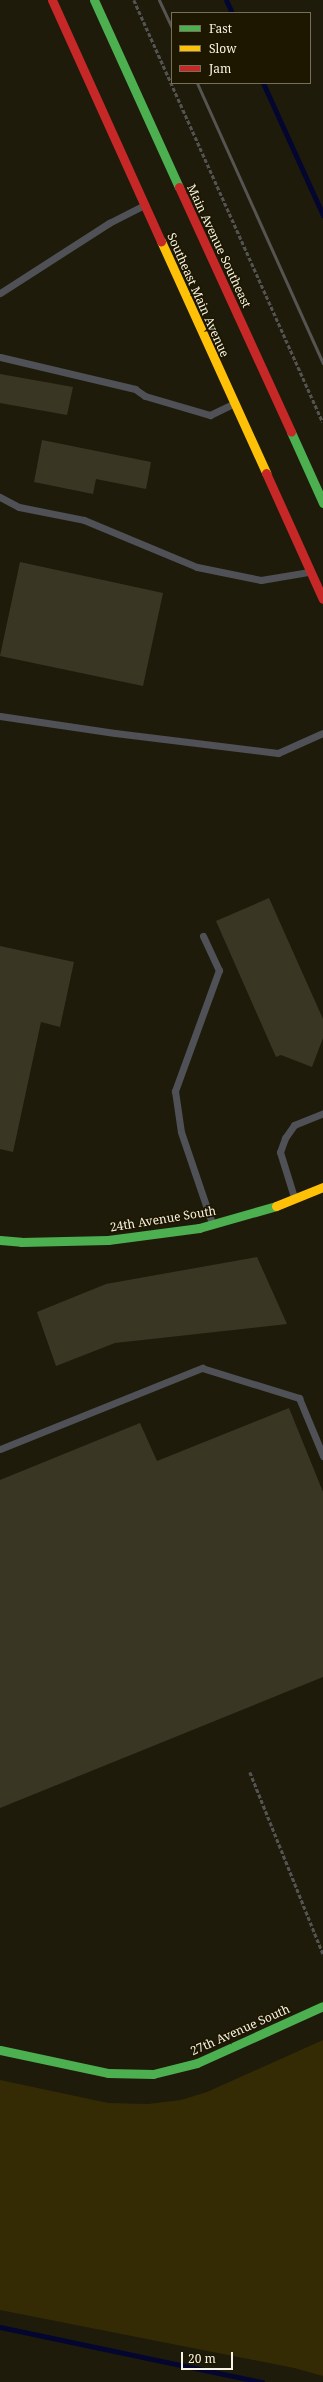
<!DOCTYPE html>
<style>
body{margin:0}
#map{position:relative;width:323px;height:2382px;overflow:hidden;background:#1f1b0b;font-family:"Noto Serif",serif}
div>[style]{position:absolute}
.green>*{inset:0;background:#342b05}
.stream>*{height:5px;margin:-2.5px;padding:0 2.5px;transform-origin:2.5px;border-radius:2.5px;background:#04062f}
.building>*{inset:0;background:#3a3624}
.path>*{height:2.5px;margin-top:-1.25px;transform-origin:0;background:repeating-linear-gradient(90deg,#535352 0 4px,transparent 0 6px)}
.lane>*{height:7px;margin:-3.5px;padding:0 3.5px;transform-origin:3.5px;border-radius:3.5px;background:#4f5157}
.fast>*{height:9px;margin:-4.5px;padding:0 4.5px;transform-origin:4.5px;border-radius:4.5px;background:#4caf50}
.slow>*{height:9px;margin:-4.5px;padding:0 4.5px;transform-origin:4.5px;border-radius:4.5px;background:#ffc107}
.jam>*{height:9px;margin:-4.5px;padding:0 4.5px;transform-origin:4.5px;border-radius:4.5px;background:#c62828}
.rail>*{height:3px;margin:-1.5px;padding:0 1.5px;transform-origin:1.5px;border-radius:1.5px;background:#555451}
span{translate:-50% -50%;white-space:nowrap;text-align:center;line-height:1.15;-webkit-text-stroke:3.5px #1d1700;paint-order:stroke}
.street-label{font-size:12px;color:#f8f4e3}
.legend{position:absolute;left:171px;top:12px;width:140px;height:72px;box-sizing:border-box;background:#1d1700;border:1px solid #756f5b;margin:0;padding:5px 7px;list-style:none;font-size:12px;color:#f8f4e3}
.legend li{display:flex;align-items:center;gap:8px;height:20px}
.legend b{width:20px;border:1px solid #756f5b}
.scale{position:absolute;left:181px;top:2352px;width:52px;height:18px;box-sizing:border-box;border:2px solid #f8f4e3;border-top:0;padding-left:5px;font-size:12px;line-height:14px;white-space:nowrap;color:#f8f4e3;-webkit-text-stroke:3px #1d1700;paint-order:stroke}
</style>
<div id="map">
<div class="green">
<div style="clip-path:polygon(323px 2040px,323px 2376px,294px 2368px,0 2310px,0 2080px,108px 2103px,148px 2104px,181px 2100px,207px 2092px)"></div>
</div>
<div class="stream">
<div style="left:226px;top:0;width:14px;rotate:65deg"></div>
<div style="left:263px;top:83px;width:145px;rotate:65.6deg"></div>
<div style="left:0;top:2327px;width:268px;rotate:11.9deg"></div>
</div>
<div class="building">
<div style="clip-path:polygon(0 374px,73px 387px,67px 415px,0 403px)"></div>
<div style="clip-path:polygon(42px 440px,151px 462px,146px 489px,96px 479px,93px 494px,34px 482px)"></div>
<div style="clip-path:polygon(20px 562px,163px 593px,143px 686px,0 656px)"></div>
<div style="clip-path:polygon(269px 898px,323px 1019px,323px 1038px,312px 1067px,281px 1055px,276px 1057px,216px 921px)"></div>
<div style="clip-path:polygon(0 946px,74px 962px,60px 1027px,41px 1022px,13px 1152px,0 1149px)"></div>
<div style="clip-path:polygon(257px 1257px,287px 1324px,115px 1343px,56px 1366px,37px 1312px,106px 1284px)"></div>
<div style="clip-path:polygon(289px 1408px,323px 1492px,323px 1677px,0 1808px,0 1480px,140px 1423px,157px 1461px)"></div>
</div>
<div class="path">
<div style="left:134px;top:0;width:462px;rotate:65.9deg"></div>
<div style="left:250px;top:1772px;width:196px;rotate:68.1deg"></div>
</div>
<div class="lane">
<div style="left:0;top:293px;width:130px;rotate:-32.7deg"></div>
<div style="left:109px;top:223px;width:38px;rotate:-27deg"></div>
<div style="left:0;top:357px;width:139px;rotate:13.3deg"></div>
<div style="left:135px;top:389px;width:12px;rotate:35deg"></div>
<div style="left:145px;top:396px;width:68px;rotate:16.3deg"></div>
<div style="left:210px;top:415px;width:25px;rotate:-26deg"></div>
<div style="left:0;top:497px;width:21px;rotate:28deg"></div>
<div style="left:19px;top:507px;width:66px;rotate:11.3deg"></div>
<div style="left:84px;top:520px;width:122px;rotate:22.6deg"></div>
<div style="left:197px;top:567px;width:65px;rotate:11.5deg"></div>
<div style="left:261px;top:580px;width:49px;rotate:-9.5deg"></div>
<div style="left:0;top:716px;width:116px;rotate:8.4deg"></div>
<div style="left:115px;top:733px;width:164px;rotate:7deg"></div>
<div style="left:278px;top:753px;width:49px;rotate:-24deg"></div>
<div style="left:203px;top:936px;width:38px;rotate:65deg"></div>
<div style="left:219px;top:970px;width:129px;rotate:110deg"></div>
<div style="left:175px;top:1091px;width:41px;rotate:81.7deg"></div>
<div style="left:181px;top:1132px;width:96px;rotate:71.2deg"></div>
<div style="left:294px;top:1197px;width:47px;rotate:-107.3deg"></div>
<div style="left:280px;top:1152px;width:15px;rotate:-70deg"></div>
<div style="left:285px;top:1138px;width:16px;rotate:-55deg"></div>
<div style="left:294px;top:1125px;width:31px;rotate:-22deg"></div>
<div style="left:0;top:1449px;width:218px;rotate:-21.9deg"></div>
<div style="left:202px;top:1368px;width:102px;rotate:17.2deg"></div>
<div style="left:299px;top:1398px;width:63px;rotate:67.5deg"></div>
</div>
<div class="fast">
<div style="left:94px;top:0;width:205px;rotate:65.6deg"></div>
<div style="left:291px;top:432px;width:78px;rotate:65.7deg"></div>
<div style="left:0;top:1240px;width:21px;rotate:5deg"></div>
<div style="left:21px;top:1242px;width:87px;rotate:-1.3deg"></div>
<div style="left:108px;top:1240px;width:92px;rotate:-7.5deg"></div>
<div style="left:199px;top:1228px;width:80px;rotate:-15.9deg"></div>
<div style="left:0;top:2050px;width:110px;rotate:12deg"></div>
<div style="left:108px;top:2073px;width:45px;rotate:1.3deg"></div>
<div style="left:153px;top:2074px;width:45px;rotate:-14deg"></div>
<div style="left:197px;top:2063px;width:138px;rotate:-24.3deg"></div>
</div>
<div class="slow">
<div style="left:161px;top:241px;width:255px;rotate:65.6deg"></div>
<div style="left:276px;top:1206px;width:51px;rotate:-22deg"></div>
</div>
<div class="jam">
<div style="left:52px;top:0;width:265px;rotate:65.7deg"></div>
<div style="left:179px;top:187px;width:269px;rotate:65.4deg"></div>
<div style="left:266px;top:473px;width:138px;rotate:65.7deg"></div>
</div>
<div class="rail">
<div style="left:159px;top:0;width:31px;rotate:65deg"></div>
<div style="left:197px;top:83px;width:307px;rotate:65.8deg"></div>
</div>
<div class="street-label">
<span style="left:219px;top:246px;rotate:65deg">Main Avenue Southeast</span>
<span style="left:198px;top:295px;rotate:66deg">Southeast Main Avenue</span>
<span style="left:163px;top:1219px;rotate:-9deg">24th Avenue South</span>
<span style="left:240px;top:2030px;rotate:-24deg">27th Avenue South</span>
</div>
<ul class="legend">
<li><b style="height:5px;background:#4caf50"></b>Fast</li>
<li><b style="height:5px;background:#ffc107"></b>Slow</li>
<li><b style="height:5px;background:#c62828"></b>Jam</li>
</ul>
<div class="scale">20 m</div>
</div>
